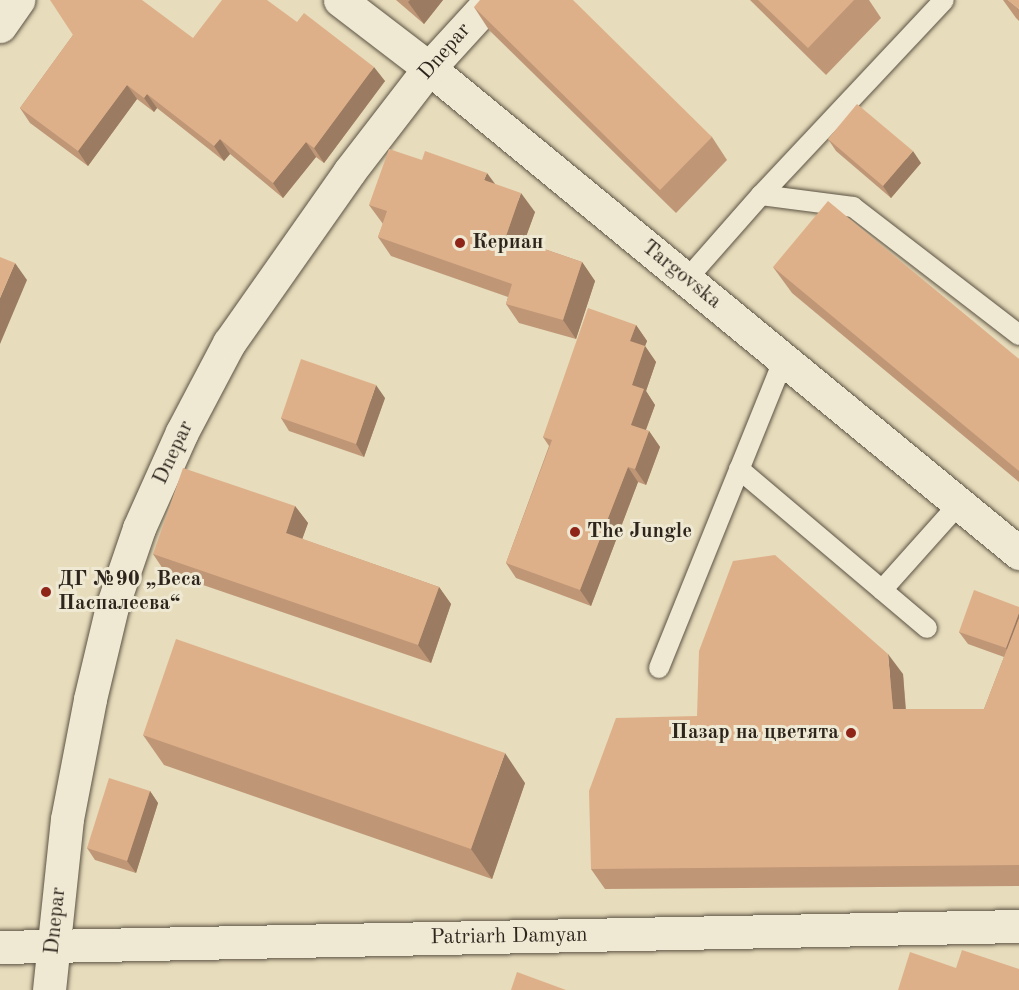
<!DOCTYPE html>
<meta charset="utf-8">
<style>
body{margin:0}
#map{position:relative;width:1019px;height:990px;overflow:hidden;background:#e7dcbb;font-family:"Old Standard TT",serif}
div>[style]{position:absolute}
.roads{filter:drop-shadow(0 0 2px #5c5344) drop-shadow(0 0 2px #5c5344)}
.lane>*{height:20px;margin:-10px;padding:0 10px;transform-origin:10px;border-radius:10px;background:#efe8d3}
.street>*{height:33px;margin:-16.5px;padding:0 16.5px;transform-origin:16.5px;border-radius:16.5px;background:#efe8d3}
.wall>*{inset:0;background:#bf9777}
.shaded-wall>*{inset:0;background:#9b7b61}
.building>*{inset:0;background:#deb08a}
.dots>*{width:16px;height:16px;translate:-50% -50%;box-sizing:border-box;border:3px solid #efe8d3;border-radius:50%}
span{translate:-50% -50%;white-space:nowrap;text-align:center;line-height:1.15;-webkit-text-stroke:6px #efe8d3;paint-order:stroke}
.street-label{font-size:21px;color:#2d251c}
.poi-label{font-size:21px;color:#2d251c;font-weight:700}
.left{translate:0 -50%;text-align:left}
.right{translate:-100% -50%;text-align:right}
</style>
<div id="map">
<div class="roads">
<div class="lane">
<div style="left:761px;top:195px;width:93px;rotate:7.4deg"></div>
<div style="left:853px;top:207px;width:210px;rotate:37.6deg"></div>
<div style="left:687px;top:279px;width:112px;rotate:-48.6deg"></div>
<div style="left:761px;top:195px;width:267px;rotate:-46.8deg"></div>
<div style="left:739px;top:469px;width:246px;rotate:40.2deg"></div>
<div style="left:882px;top:590px;width:115px;rotate:-48.2deg"></div>
<div style="left:659px;top:668px;width:333px;rotate:-68deg"></div>
</div>
<div class="street">
<div style="left:340px;top:0;width:112px;rotate:37.4deg"></div>
<div style="left:429px;top:68px;width:764px;rotate:39.42deg"></div>
<div style="left:0;top:26px;width:32px;rotate:-55deg"></div>
<div style="left:0;top:947px;width:1019px;rotate:-1.18deg"></div>
<div style="left:49px;top:990px;width:172px;rotate:-84deg"></div>
<div style="left:67px;top:819px;width:122px;rotate:-79.1deg"></div>
<div style="left:90px;top:699px;width:95px;rotate:-76.6deg"></div>
<div style="left:112px;top:607px;width:83px;rotate:-71.1deg"></div>
<div style="left:139px;top:528px;width:105px;rotate:-65.9deg"></div>
<div style="left:182px;top:432px;width:101px;rotate:-62.2deg"></div>
<div style="left:229px;top:343px;width:209px;rotate:-54.9deg"></div>
<div style="left:349px;top:172px;width:131px;rotate:-52.4deg"></div>
<div style="left:429px;top:68px;width:92px;rotate:-47.6deg"></div>
</div>
</div>
<div class="wall">
<div style="clip-path:polygon(396px 0,443px 0,424px 24px)"></div>
<div style="clip-path:polygon(750px 0,869px 0,881px 18px,826px 75px)"></div>
<div style="clip-path:polygon(1003px 0,1008px 0,1019px 9px,1019px 21px,1016px 18px)"></div>
<div style="clip-path:polygon(474px 7px,712px 137px,727px 160px,676px 213px,489px 30px)"></div>
<div style="clip-path:polygon(297px 22px,385px 81px,324px 163px,316px 157px,283px 198px,230px 154px,224px 161px,157px 108px,154px 112px,137px 99px,88px 166px,30px 123px,20px 108px,73px 35px,193px 38px)"></div>
<div style="clip-path:polygon(828px 139px,921px 163px,891px 198px,836px 151px)"></div>
<div style="clip-path:polygon(495px 184px,535px 212px,524px 242px,582px 262px,595px 281px,576px 339px,519px 323px,506px 304px,508px 297px,391px 256px,378px 237px,383px 224px,369px 205px)"></div>
<div style="clip-path:polygon(773px 267px,1019px 359px,1019px 482px,792px 293px)"></div>
<div style="clip-path:polygon(636px 325px,647px 341px,645px 346px,656px 362px,646px 391px,655px 405px,646px 430px,649px 431px,660px 447px,646px 485px,638px 482px,591px 606px,516px 578px,506px 563px,549px 446px,543px 437px)"></div>
<div style="clip-path:polygon(385px 398px,364px 457px,289px 431px,281px 418px)"></div>
<div style="clip-path:polygon(295px 506px,308px 523px,302px 539px,439px 587px,451px 604px,431px 663px,165px 572px,153px 554px)"></div>
<div style="clip-path:polygon(1019px 607px,1019px 886px,605px 889px,591px 869px,697px 716px,903px 674px,906px 709px,984px 709px,1004px 657px,968px 644px,959px 632px)"></div>
<div style="clip-path:polygon(143px 735px,525px 783px,492px 879px,164px 765px)"></div>
<div style="clip-path:polygon(150px 791px,158px 803px,136px 873px,95px 860px,87px 848px)"></div>
</div>
<div class="shaded-wall">
<div style="clip-path:polygon(410px 0,443px 0,424px 24px,408px 2px)"></div>
<div style="clip-path:polygon(374px 67px,385px 81px,324px 163px,314px 148px)"></div>
<div style="clip-path:polygon(127px 85px,137px 99px,88px 166px,78px 151px)"></div>
<div style="clip-path:polygon(147px 94px,157px 108px,154px 112px,144px 98px)"></div>
<div style="clip-path:polygon(220px 139px,230px 154px,224px 161px,214px 146px)"></div>
<div style="clip-path:polygon(306px 142px,316px 157px,283px 198px,273px 183px)"></div>
<div style="clip-path:polygon(913px 151px,921px 163px,891px 198px,883px 186px)"></div>
<div style="clip-path:polygon(487px 173px,501px 192px,484px 180px)"></div>
<div style="clip-path:polygon(521px 193px,535px 212px,519px 256px,506px 236px)"></div>
<div style="clip-path:polygon(582px 262px,595px 281px,576px 339px,563px 320px)"></div>
<div style="clip-path:polygon(15px 263px,27px 280px,0 344px,0 298px)"></div>
<div style="clip-path:polygon(636px 325px,647px 341px,641px 356px,630px 341px)"></div>
<div style="clip-path:polygon(645px 346px,656px 362px,646px 391px,655px 405px,642px 440px,631px 425px,632px 385px)"></div>
<div style="clip-path:polygon(376px 385px,385px 398px,364px 457px,356px 444px)"></div>
<div style="clip-path:polygon(649px 431px,660px 447px,646px 485px,635px 469px)"></div>
<div style="clip-path:polygon(628px 467px,638px 482px,591px 606px,580px 590px)"></div>
<div style="clip-path:polygon(295px 506px,308px 523px,298px 551px,286px 533px)"></div>
<div style="clip-path:polygon(439px 587px,451px 604px,431px 663px,418px 645px)"></div>
<div style="clip-path:polygon(1019px 613px,1019px 649px,1015px 661px,1006px 648px)"></div>
<div style="clip-path:polygon(888px 654px,903px 674px,907px 730px,893px 709px)"></div>
<div style="clip-path:polygon(505px 753px,525px 783px,492px 879px,471px 849px)"></div>
<div style="clip-path:polygon(150px 791px,158px 803px,136px 873px,127px 861px)"></div>
</div>
<div class="building">
<div style="clip-path:polygon(50px 0,142px 0,193px 38px,222px 0,267px 0,297px 22px,304px 13px,374px 67px,314px 148px,306px 142px,273px 183px,220px 139px,214px 146px,147px 94px,144px 98px,127px 85px,78px 151px,20px 108px,73px 35px)"></div>
<div style="clip-path:polygon(480px 0,573px 0,712px 137px,660px 190px,474px 7px)"></div>
<div style="clip-path:polygon(758px 0,854px 0,808px 48px)"></div>
<div style="clip-path:polygon(1008px 0,1019px 0,1019px 9px)"></div>
<div style="clip-path:polygon(857px 104px,913px 151px,883px 186px,828px 139px)"></div>
<div style="clip-path:polygon(389px 149px,422px 160px,425px 151px,487px 173px,484px 180px,521px 193px,506px 236px,582px 262px,563px 320px,506px 304px,512px 284px,378px 237px,387px 211px,369px 205px)"></div>
<div style="clip-path:polygon(828px 201px,1019px 359px,1019px 471px,773px 267px)"></div>
<div style="clip-path:polygon(0 257px,15px 263px,0 298px)"></div>
<div style="clip-path:polygon(588px 308px,636px 325px,630px 341px,645px 346px,632px 385px,644px 389px,631px 425px,649px 431px,635px 469px,628px 467px,580px 590px,506px 563px,552px 440px,543px 437px)"></div>
<div style="clip-path:polygon(301px 359px,376px 385px,356px 444px,281px 418px)"></div>
<div style="clip-path:polygon(183px 468px,295px 506px,286px 533px,439px 587px,418px 645px,153px 554px)"></div>
<div style="clip-path:polygon(775px 555px,888px 654px,893px 709px,984px 709px,1019px 618px,1019px 865px,591px 869px,589px 791px,616px 718px,697px 716px,699px 651px,733px 561px)"></div>
<div style="clip-path:polygon(974px 590px,1019px 607px,1019px 613px,1006px 648px,959px 632px)"></div>
<div style="clip-path:polygon(176px 639px,505px 753px,471px 849px,143px 735px)"></div>
<div style="clip-path:polygon(109px 778px,150px 791px,127px 861px,87px 848px)"></div>
<div style="clip-path:polygon(962px 950px,1019px 969px,1019px 990px,898px 990px,910px 952px,956px 968px)"></div>
<div style="clip-path:polygon(517px 972px,566px 990px,511px 990px)"></div>
</div>
<div class="dots">
<div style="left:460px;top:243px;background:#8f2418"></div>
<div style="left:575px;top:532px;background:#8f2418"></div>
<div style="left:46px;top:592px;background:#8f2418"></div>
<div style="left:851px;top:733px;background:#8f2418"></div>
</div>
<div class="street-label">
<span style="left:445px;top:52px;rotate:-49deg">Dnepar</span>
<span style="left:681px;top:275px;rotate:39deg">Targovska</span>
<span style="left:174px;top:453px;rotate:-65deg">Dnepar</span>
<span style="left:56px;top:921px;rotate:-84deg">Dnepar</span>
<span style="left:509px;top:937px;rotate:-1deg">Patriarh Damyan</span>
</div>
<div class="poi-label">
<span class="left" style="left:472px;top:243px">Кериан</span>
<span class="left" style="left:587px;top:532px">The Jungle</span>
<span class="left" style="left:58px;top:592px">ДГ №90 „Веса<br>Паспалеева“</span>
<span class="right" style="left:839px;top:733px">Пазар на цветята</span>
</div>
</div>
